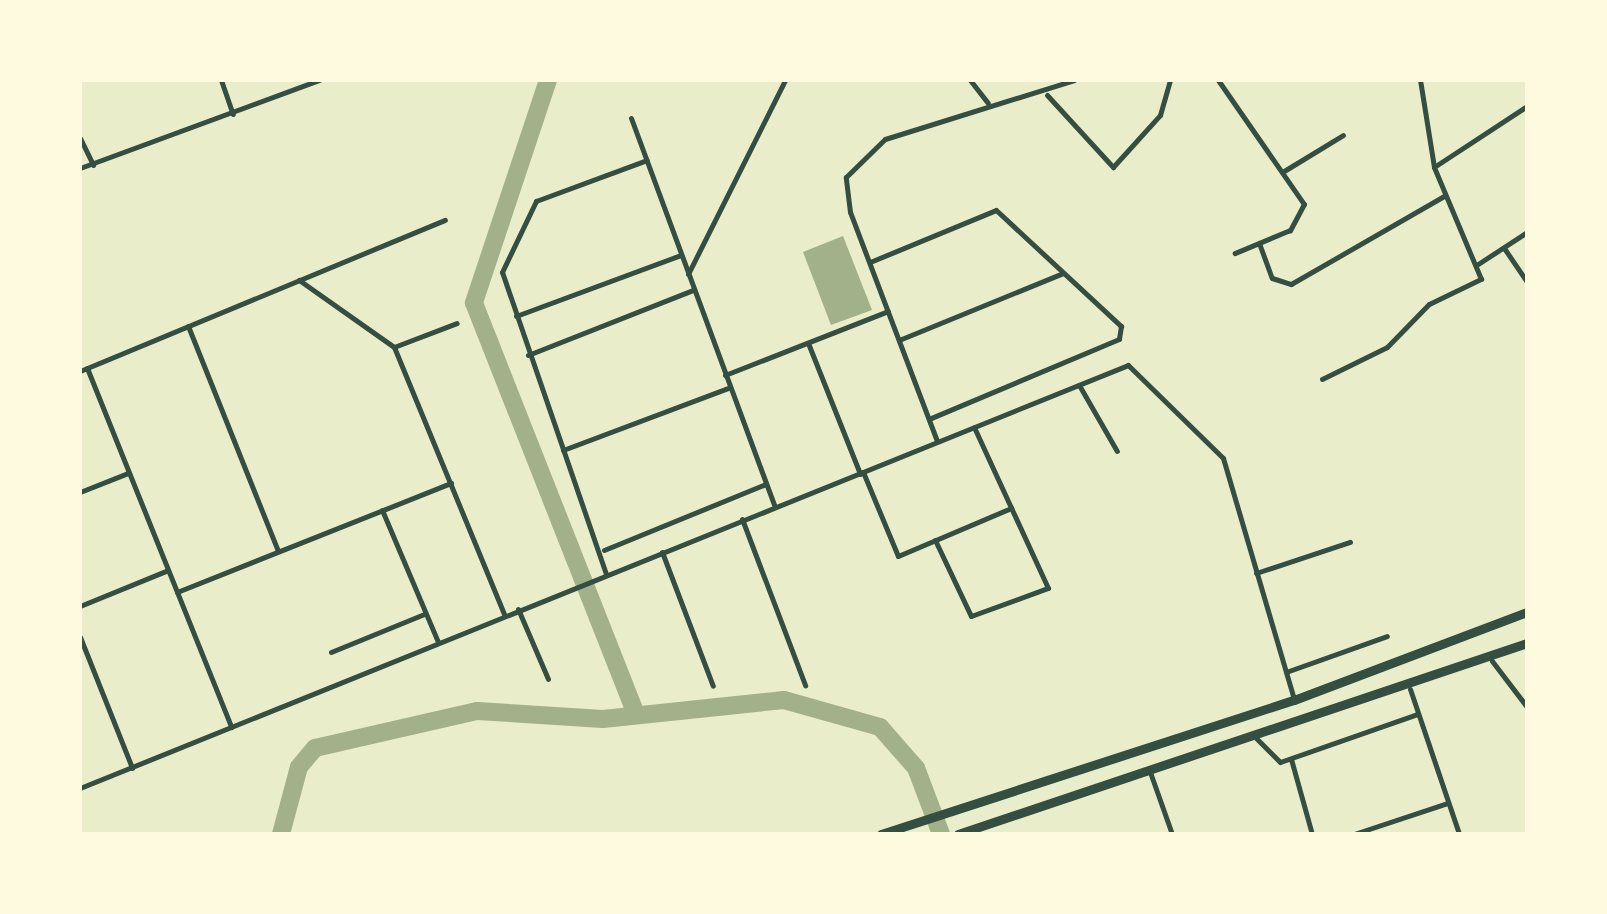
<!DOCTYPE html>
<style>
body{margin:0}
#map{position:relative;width:1607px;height:914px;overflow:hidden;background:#e9edc9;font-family:Mulish,sans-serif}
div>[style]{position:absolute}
.water>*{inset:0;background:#a3b18a}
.river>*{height:18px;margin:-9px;padding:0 9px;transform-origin:9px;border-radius:9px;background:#a3b18a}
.minor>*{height:5px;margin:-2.5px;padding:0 2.5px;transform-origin:2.5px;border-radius:2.5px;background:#344e41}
.primary>*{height:9px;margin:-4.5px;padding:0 4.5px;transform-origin:4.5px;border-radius:4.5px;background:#344e41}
span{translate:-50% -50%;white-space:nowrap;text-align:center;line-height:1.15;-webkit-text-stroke:9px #fefae0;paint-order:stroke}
.frame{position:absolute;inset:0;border:82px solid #fefae0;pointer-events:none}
</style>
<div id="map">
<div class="water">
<div style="clip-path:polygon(843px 236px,872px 310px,831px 325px,803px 252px)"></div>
</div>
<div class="river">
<div style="left:548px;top:80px;width:235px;rotate:108.4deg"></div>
<div style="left:474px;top:303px;width:437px;rotate:68.5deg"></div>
<div style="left:281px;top:834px;width:69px;rotate:-75deg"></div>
<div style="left:299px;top:767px;width:25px;rotate:-50deg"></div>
<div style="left:315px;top:748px;width:166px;rotate:-12.9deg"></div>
<div style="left:477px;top:711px;width:126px;rotate:3.6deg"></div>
<div style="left:603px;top:719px;width:182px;rotate:-6deg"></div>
<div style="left:784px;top:700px;width:100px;rotate:15.7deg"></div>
<div style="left:880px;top:727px;width:55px;rotate:48.7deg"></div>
<div style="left:916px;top:768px;width:71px;rotate:69.3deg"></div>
</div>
<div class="minor">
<div style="left:221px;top:80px;width:36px;rotate:71deg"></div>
<div style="left:970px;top:80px;width:29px;rotate:52deg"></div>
<div style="left:1218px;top:80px;width:151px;rotate:55.3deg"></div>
<div style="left:1304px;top:204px;width:30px;rotate:118deg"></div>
<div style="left:1290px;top:230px;width:60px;rotate:157.3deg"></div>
<div style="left:1047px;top:95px;width:98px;rotate:47.5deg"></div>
<div style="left:1113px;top:167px;width:70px;rotate:-47.9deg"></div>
<div style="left:1160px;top:115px;width:36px;rotate:-74deg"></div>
<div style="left:631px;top:118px;width:412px;rotate:69.7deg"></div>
<div style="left:80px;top:138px;width:30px;rotate:64deg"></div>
<div style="left:1434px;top:167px;width:111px;rotate:-33.3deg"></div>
<div style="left:80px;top:168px;width:255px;rotate:-20.2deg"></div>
<div style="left:1284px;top:171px;width:69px;rotate:-31.4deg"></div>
<div style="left:1259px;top:243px;width:37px;rotate:70deg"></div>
<div style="left:1272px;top:278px;width:20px;rotate:18deg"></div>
<div style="left:1291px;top:284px;width:177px;rotate:-29.9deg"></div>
<div style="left:1504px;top:248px;width:41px;rotate:55.9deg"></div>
<div style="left:870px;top:262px;width:136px;rotate:-22.4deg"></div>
<div style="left:996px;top:210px;width:171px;rotate:42.9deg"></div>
<div style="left:1121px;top:326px;width:13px;rotate:99deg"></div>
<div style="left:1119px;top:339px;width:206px;rotate:157.2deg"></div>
<div style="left:1478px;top:264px;width:59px;rotate:-33.1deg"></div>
<div style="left:688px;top:274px;width:217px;rotate:-63.4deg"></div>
<div style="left:299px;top:280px;width:116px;rotate:35.2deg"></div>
<div style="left:394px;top:347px;width:289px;rotate:67.6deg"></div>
<div style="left:516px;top:316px;width:176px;rotate:-20.3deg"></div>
<div style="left:188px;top:326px;width:242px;rotate:68.2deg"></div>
<div style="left:899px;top:340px;width:177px;rotate:-22.2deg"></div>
<div style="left:808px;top:343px;width:141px;rotate:68.3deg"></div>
<div style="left:394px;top:347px;width:67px;rotate:-20.9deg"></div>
<div style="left:528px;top:355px;width:177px;rotate:-21.5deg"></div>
<div style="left:87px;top:368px;width:387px;rotate:68.1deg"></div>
<div style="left:80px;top:371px;width:395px;rotate:-22.5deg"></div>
<div style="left:725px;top:375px;width:175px;rotate:-21.4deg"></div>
<div style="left:1322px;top:379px;width:72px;rotate:-26.2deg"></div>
<div style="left:1387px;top:347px;width:60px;rotate:-45.7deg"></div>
<div style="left:1429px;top:304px;width:58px;rotate:-25.7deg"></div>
<div style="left:1481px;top:279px;width:121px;rotate:-112.8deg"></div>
<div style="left:1434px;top:167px;width:88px;rotate:-99.1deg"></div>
<div style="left:1079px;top:385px;width:76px;rotate:60.1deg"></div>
<div style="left:937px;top:441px;width:245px;rotate:-110.8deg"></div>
<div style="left:850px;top:212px;width:35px;rotate:-97deg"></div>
<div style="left:846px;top:177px;width:54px;rotate:-44.3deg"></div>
<div style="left:885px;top:139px;width:198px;rotate:-17.3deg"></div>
<div style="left:563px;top:450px;width:176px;rotate:-20.6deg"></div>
<div style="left:863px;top:472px;width:91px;rotate:67.4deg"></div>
<div style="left:898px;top:556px;width:123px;rotate:-23deg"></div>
<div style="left:80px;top:492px;width:52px;rotate:-21.6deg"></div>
<div style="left:382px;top:510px;width:143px;rotate:67deg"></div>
<div style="left:742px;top:519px;width:178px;rotate:69.2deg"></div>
<div style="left:935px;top:540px;width:84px;rotate:64.7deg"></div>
<div style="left:971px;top:616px;width:82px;rotate:-20deg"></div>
<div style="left:1048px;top:588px;width:177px;rotate:-114.7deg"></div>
<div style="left:604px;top:550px;width:175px;rotate:-22.2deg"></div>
<div style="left:662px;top:552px;width:143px;rotate:69.2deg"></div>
<div style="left:1256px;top:573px;width:99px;rotate:-18.3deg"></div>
<div style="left:606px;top:574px;width:319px;rotate:-109deg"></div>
<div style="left:502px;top:272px;width:79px;rotate:-64.4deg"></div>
<div style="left:536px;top:201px;width:118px;rotate:-20.3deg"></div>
<div style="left:177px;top:592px;width:295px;rotate:-21.7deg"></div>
<div style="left:80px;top:606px;width:95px;rotate:-22.2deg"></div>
<div style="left:518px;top:609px;width:76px;rotate:66.8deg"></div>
<div style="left:80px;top:637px;width:141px;rotate:68.3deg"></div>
<div style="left:331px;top:652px;width:100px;rotate:-22.2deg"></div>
<div style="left:1492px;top:661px;width:58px;rotate:52.7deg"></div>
<div style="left:1286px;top:672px;width:107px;rotate:-19.6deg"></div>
<div style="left:1410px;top:689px;width:153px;rotate:71.3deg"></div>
<div style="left:1256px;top:738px;width:34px;rotate:45deg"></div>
<div style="left:1280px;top:762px;width:146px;rotate:-19.2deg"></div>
<div style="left:1291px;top:759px;width:78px;rotate:74.4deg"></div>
<div style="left:1150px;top:772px;width:66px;rotate:70.5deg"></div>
<div style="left:80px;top:788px;width:1130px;rotate:-21.98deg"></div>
<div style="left:1128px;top:365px;width:133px;rotate:44.4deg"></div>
<div style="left:1223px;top:458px;width:252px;rotate:73.6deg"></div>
<div style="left:1354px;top:834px;width:99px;rotate:-18.3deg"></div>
</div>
<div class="primary">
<div style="left:881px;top:834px;width:434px;rotate:-18deg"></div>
<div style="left:1294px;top:700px;width:249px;rotate:-20.7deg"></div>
<div style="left:958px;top:834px;width:600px;rotate:-18.56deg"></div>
</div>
<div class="frame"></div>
</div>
